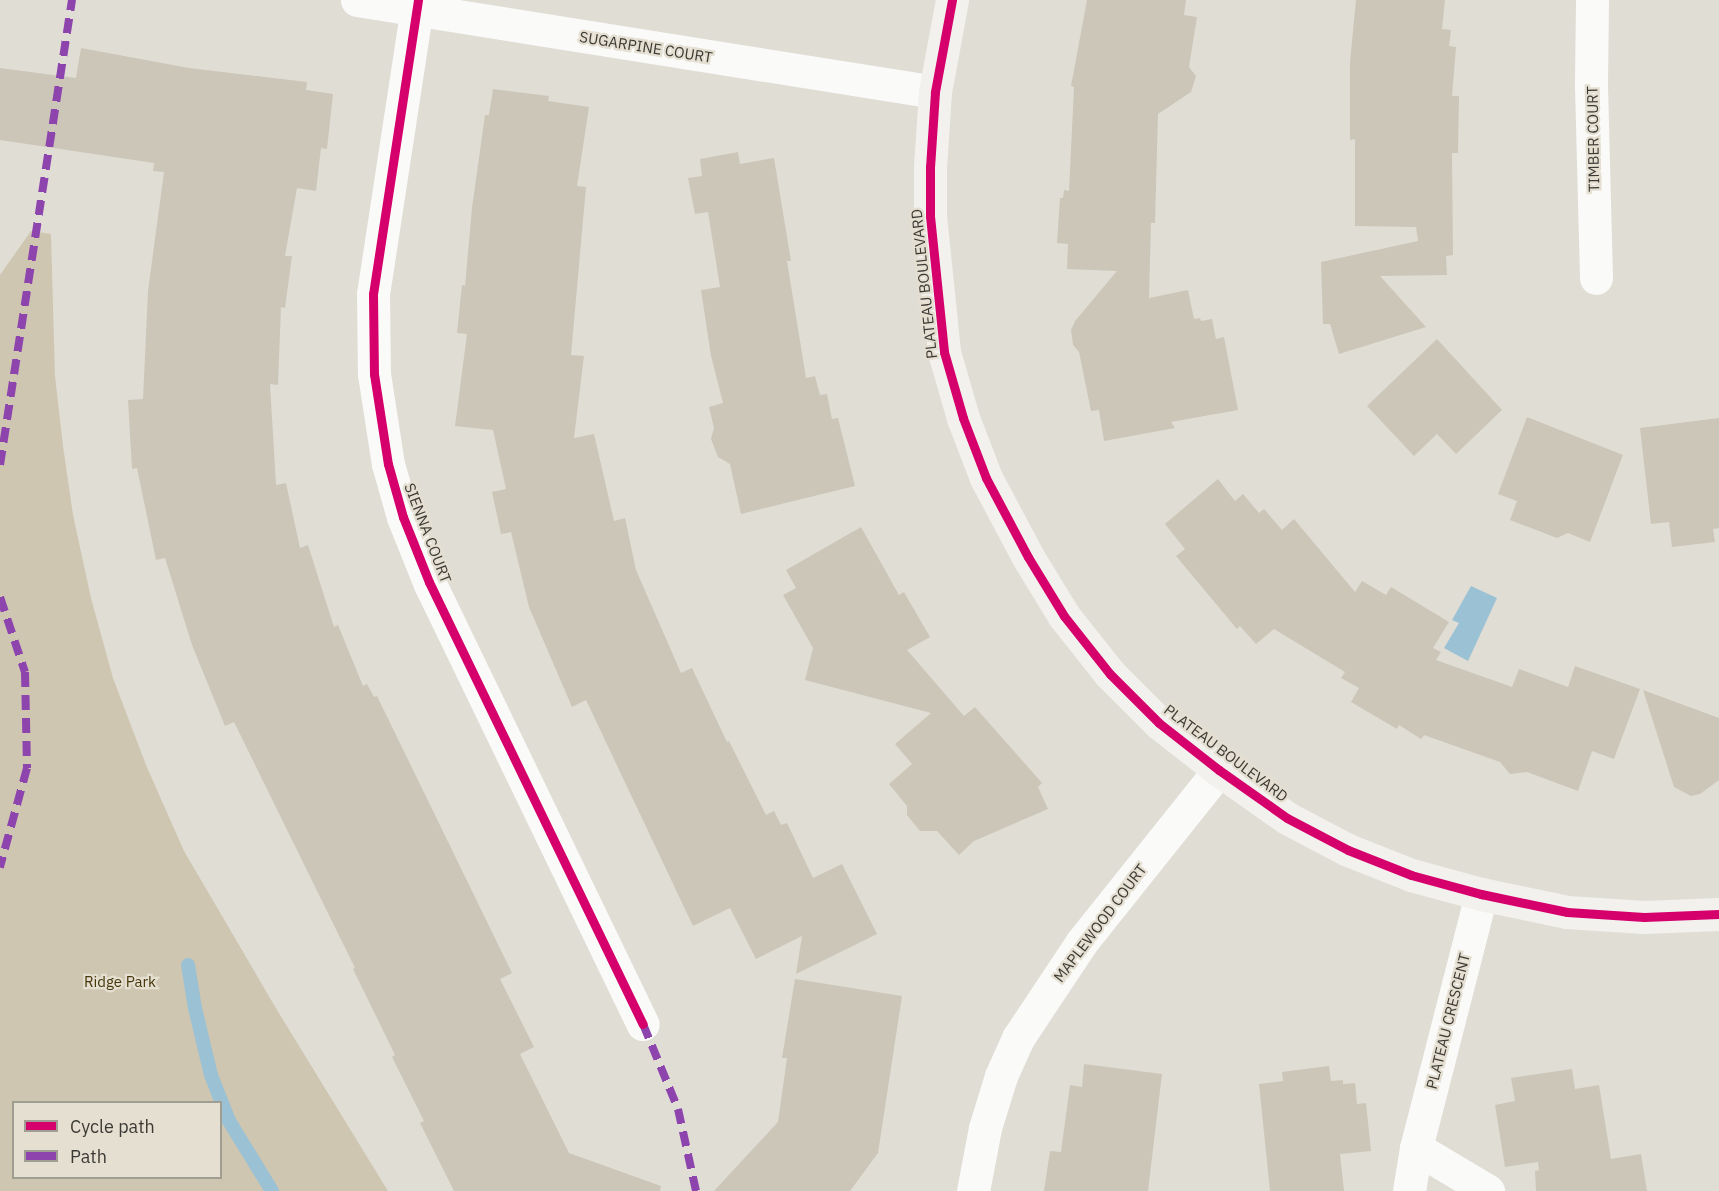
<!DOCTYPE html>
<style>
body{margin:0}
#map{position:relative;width:1719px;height:1191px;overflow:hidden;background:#e0ddd5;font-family:"IBM Plex Sans",sans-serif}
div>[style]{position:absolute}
.green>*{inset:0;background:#cec6b1}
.water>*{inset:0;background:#9bc1d5}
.stream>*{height:14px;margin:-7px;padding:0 7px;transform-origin:7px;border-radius:7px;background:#9bc1d5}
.building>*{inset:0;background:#ccc6b8}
.street>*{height:33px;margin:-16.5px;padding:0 16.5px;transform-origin:16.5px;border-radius:16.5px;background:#fafaf9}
.secondary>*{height:33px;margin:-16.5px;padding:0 16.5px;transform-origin:16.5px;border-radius:16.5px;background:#f2f1ed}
.quiet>*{height:8px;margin-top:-4px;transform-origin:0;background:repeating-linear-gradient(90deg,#8e44ad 0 15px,transparent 0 23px)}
.cycleway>*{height:9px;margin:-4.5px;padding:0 4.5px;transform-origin:4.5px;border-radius:4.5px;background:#d6006c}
span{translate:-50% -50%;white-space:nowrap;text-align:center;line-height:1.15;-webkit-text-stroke:4.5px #e4dfd1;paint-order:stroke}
.street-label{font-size:15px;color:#3b3934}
.park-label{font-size:15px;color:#463609}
.legend{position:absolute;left:12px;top:1101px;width:210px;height:78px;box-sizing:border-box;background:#e4dfd1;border:2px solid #a09d92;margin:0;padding:8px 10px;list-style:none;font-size:18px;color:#3b3934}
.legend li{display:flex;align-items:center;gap:12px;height:30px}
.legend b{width:30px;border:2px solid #a09d92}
</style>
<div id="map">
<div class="green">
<div style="clip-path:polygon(evenodd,31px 231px,51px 234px,55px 376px,63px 446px,73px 515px,91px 598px,113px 678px,146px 765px,184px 851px,277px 1010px,388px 1191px,0 1191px,0 275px,31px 231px,220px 1102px,220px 1178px,14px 1178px,14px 1102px,220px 1102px)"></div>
</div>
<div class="water">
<div style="clip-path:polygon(1471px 586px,1497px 598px,1468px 661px,1444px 648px,1459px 623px,1452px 620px)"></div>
</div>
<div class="stream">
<div style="left:188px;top:965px;width:44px;rotate:80.8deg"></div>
<div style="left:195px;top:1008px;width:69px;rotate:76.6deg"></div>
<div style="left:211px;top:1075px;width:49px;rotate:68.6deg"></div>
<div style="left:229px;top:1121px;width:82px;rotate:58.4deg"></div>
</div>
<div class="building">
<div style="clip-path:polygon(1087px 0,1186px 0,1184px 15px,1197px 17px,1189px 67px,1196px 76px,1191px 92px,1158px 114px,1155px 223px,1151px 223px,1149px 298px,1188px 290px,1194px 319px,1200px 318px,1201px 321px,1212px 319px,1216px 339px,1224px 337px,1238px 410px,1171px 422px,1175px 428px,1104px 441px,1099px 410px,1091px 411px,1079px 352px,1073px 345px,1071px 330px,1075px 321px,1117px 271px,1067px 269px,1068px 244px,1057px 243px,1060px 198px,1063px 198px,1064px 190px,1069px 191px,1074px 87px,1071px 86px)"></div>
<div style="clip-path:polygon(1356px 0,1445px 0,1442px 29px,1451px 30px,1449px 46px,1456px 47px,1452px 96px,1459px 96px,1458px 153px,1452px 153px,1453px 255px,1446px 256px,1447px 275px,1380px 276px,1426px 327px,1339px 354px,1330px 324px,1323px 324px,1321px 262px,1418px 241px,1416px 227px,1355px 226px,1355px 139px,1350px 140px,1350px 62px)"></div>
<div style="clip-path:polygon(81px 48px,189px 68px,307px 82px,306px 90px,333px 94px,327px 149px,321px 148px,316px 191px,297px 188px,285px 256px,292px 256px,285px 308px,281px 307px,278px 385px,270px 384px,276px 485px,286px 483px,300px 548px,308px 545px,334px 627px,338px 625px,363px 686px,367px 684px,374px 697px,377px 696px,512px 973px,500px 979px,534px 1047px,520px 1054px,569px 1153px,661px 1186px,660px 1191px,454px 1191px,420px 1123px,424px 1121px,392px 1057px,395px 1055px,353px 969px,355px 968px,234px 722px,225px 726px,192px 645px,165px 558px,156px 560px,137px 468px,132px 469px,128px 400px,143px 399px,148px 291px,164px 172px,153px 171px,154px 163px,0 140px,0 68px,76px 78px)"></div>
<div style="clip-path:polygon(493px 89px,549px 96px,548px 101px,589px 107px,577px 186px,586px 187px,571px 355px,584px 356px,574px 438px,594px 434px,614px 521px,625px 518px,636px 570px,681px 673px,692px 668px,727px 742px,729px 741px,766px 815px,774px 811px,781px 825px,787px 823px,813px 878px,842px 864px,877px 934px,796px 974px,802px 936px,756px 959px,730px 908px,693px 926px,586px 700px,572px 707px,529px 607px,511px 532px,501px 534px,492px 492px,506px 489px,493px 430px,455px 426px,467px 334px,457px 333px,462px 285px,465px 286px,472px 208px,485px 115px,489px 115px)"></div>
<div style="clip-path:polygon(738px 152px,740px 164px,774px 158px,791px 261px,787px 261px,806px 378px,815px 376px,820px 395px,827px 394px,832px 419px,838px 418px,855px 486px,741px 514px,730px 464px,718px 457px,711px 439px,714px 428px,709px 407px,723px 403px,711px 356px,701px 290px,720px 287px,708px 212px,695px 214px,688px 178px,702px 176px,700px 159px)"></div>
<div style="clip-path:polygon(1437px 339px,1502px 410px,1456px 454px,1437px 434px,1414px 456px,1367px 406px)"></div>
<div style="clip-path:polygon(1527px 417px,1623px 455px,1590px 542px,1568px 533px,1557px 538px,1510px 520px,1517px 501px,1498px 494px)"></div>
<div style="clip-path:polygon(1719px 418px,1719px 528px,1713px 529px,1715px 542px,1672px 547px,1669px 522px,1651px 524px,1640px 428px)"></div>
<div style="clip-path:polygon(1218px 479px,1235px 501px,1243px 494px,1259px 513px,1264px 509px,1282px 530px,1294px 519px,1355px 592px,1362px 581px,1386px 595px,1391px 587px,1449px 622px,1433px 648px,1441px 652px,1436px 660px,1512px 687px,1519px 669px,1568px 687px,1575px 666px,1640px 689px,1614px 759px,1592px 751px,1578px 791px,1527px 772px,1510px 774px,1500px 762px,1424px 735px,1421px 739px,1399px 725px,1397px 729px,1351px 702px,1359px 688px,1341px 678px,1345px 672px,1274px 629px,1256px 644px,1240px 626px,1237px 629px,1176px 556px,1185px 549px,1165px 524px)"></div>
<div style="clip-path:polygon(861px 527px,899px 595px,904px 592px,930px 637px,907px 650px,964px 716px,975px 707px,1042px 783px,1038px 787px,1048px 809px,974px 841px,959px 855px,937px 831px,920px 831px,907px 815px,907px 806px,889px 784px,912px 764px,895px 744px,931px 713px,805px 680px,813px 648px,783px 595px,796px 588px,786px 570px)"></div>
<div style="clip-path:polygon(1643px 690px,1719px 718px,1719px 780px,1700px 794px,1691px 796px,1674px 787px)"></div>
<div style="clip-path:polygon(795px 979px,902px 996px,878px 1153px,850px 1191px,714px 1191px,778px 1122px,787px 1058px,782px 1058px)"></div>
<div style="clip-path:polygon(1084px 1064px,1162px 1074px,1148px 1191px,1044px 1191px,1050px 1151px,1061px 1152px,1070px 1085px,1082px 1087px)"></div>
<div style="clip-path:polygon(1329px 1066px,1331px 1081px,1343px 1080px,1343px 1084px,1355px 1083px,1357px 1104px,1366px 1103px,1371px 1151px,1340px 1154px,1344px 1191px,1270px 1191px,1259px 1084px,1283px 1081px,1282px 1072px)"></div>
<div style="clip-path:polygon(1572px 1069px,1575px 1089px,1599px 1085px,1611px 1159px,1641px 1154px,1647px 1191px,1536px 1191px,1535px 1171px,1539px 1170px,1538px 1162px,1505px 1167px,1495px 1105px,1515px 1101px,1511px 1078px)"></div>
</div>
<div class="street">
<div style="left:357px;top:0;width:585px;rotate:9.04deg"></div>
<div style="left:418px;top:0;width:297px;rotate:98.7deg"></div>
<div style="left:373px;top:294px;width:80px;rotate:89.3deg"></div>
<div style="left:374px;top:374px;width:91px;rotate:81.2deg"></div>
<div style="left:388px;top:464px;width:55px;rotate:74.2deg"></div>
<div style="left:403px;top:517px;width:70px;rotate:68.2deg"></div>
<div style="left:429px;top:582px;width:491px;rotate:64.2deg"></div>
<div style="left:1592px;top:0;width:86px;rotate:90.7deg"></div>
<div style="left:1591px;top:86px;width:192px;rotate:88.5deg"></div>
<div style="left:1416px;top:1148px;width:84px;rotate:30.8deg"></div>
<div style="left:973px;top:1191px;width:64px;rotate:-79.2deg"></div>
<div style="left:985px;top:1128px;width:54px;rotate:-72.9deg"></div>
<div style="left:1001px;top:1076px;width:42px;rotate:-65.9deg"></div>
<div style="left:1018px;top:1038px;width:114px;rotate:-56.4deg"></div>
<div style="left:1081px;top:943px;width:221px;rotate:-51.4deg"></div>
<div style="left:1409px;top:1191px;width:44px;rotate:-80.8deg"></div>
<div style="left:1416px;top:1148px;width:262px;rotate:-75.6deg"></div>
</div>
<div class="secondary">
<div style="left:952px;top:0;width:94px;rotate:100.5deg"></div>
<div style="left:935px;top:92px;width:75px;rotate:93.8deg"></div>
<div style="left:930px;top:167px;width:49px;rotate:90deg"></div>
<div style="left:930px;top:216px;width:137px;rotate:84.1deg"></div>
<div style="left:944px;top:352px;width:69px;rotate:73.9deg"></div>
<div style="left:963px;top:418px;width:64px;rotate:69deg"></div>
<div style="left:986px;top:478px;width:89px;rotate:62deg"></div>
<div style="left:1028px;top:557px;width:69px;rotate:58.6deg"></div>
<div style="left:1064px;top:616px;width:74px;rotate:51.6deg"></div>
<div style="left:1110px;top:674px;width:69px;rotate:45deg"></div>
<div style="left:1159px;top:723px;width:76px;rotate:38.1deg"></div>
<div style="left:1219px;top:770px;width:83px;rotate:35.2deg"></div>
<div style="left:1287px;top:818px;width:69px;rotate:27.7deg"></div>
<div style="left:1348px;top:850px;width:68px;rotate:21.6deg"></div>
<div style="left:1411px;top:875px;width:73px;rotate:15.2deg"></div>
<div style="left:1481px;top:894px;width:88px;rotate:11.8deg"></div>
<div style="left:1567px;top:912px;width:77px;rotate:3.7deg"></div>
<div style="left:1644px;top:917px;width:75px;rotate:-2.3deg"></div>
</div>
<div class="quiet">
<div style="left:0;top:465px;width:471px;rotate:-81.2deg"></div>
<div style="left:0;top:597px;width:79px;rotate:71.6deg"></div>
<div style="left:25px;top:672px;width:96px;rotate:88.8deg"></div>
<div style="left:27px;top:768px;width:103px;rotate:105.3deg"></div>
<div style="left:643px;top:1024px;width:92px;rotate:67.6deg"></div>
<div style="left:678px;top:1109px;width:84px;rotate:77.6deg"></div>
</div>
<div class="cycleway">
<div style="left:418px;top:0;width:297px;rotate:98.7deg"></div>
<div style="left:373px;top:294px;width:80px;rotate:89.3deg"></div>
<div style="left:374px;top:374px;width:91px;rotate:81.2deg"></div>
<div style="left:388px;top:464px;width:55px;rotate:74.2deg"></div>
<div style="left:403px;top:517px;width:70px;rotate:68.2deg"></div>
<div style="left:429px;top:582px;width:491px;rotate:64.2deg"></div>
<div style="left:952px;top:0;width:94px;rotate:100.5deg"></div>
<div style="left:935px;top:92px;width:75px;rotate:93.8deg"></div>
<div style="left:930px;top:167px;width:49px;rotate:90deg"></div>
<div style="left:930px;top:216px;width:137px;rotate:84.1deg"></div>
<div style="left:944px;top:352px;width:69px;rotate:73.9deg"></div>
<div style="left:963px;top:418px;width:64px;rotate:69deg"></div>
<div style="left:986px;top:478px;width:89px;rotate:62deg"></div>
<div style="left:1028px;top:557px;width:69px;rotate:58.6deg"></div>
<div style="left:1064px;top:616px;width:74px;rotate:51.6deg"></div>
<div style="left:1110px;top:674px;width:69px;rotate:45deg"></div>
<div style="left:1159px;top:723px;width:76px;rotate:38.1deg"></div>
<div style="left:1219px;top:770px;width:83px;rotate:35.2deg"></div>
<div style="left:1287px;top:818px;width:69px;rotate:27.7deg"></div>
<div style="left:1348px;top:850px;width:68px;rotate:21.6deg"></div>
<div style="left:1411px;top:875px;width:73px;rotate:15.2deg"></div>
<div style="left:1481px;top:894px;width:88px;rotate:11.8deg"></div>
<div style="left:1567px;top:912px;width:77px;rotate:3.7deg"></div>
<div style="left:1644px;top:917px;width:75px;rotate:-2.3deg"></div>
</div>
<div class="street-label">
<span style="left:646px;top:47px;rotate:9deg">SUGARPINE COURT</span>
<span style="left:1593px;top:139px;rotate:-91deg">TIMBER COURT</span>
<span style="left:924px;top:284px;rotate:-96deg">PLATEAU BOULEVARD</span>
<span style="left:428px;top:533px;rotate:69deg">SIENNA COURT</span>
<span style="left:1226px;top:753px;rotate:37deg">PLATEAU BOULEVARD</span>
<span style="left:1100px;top:923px;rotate:-53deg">MAPLEWOOD COURT</span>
<span style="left:1448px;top:1021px;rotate:-76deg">PLATEAU CRESCENT</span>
</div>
<div class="park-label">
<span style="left:120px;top:982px">Ridge Park</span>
</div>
<ul class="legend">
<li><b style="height:8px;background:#d6006c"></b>Cycle path</li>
<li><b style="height:8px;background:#8e44ad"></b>Path</li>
</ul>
</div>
